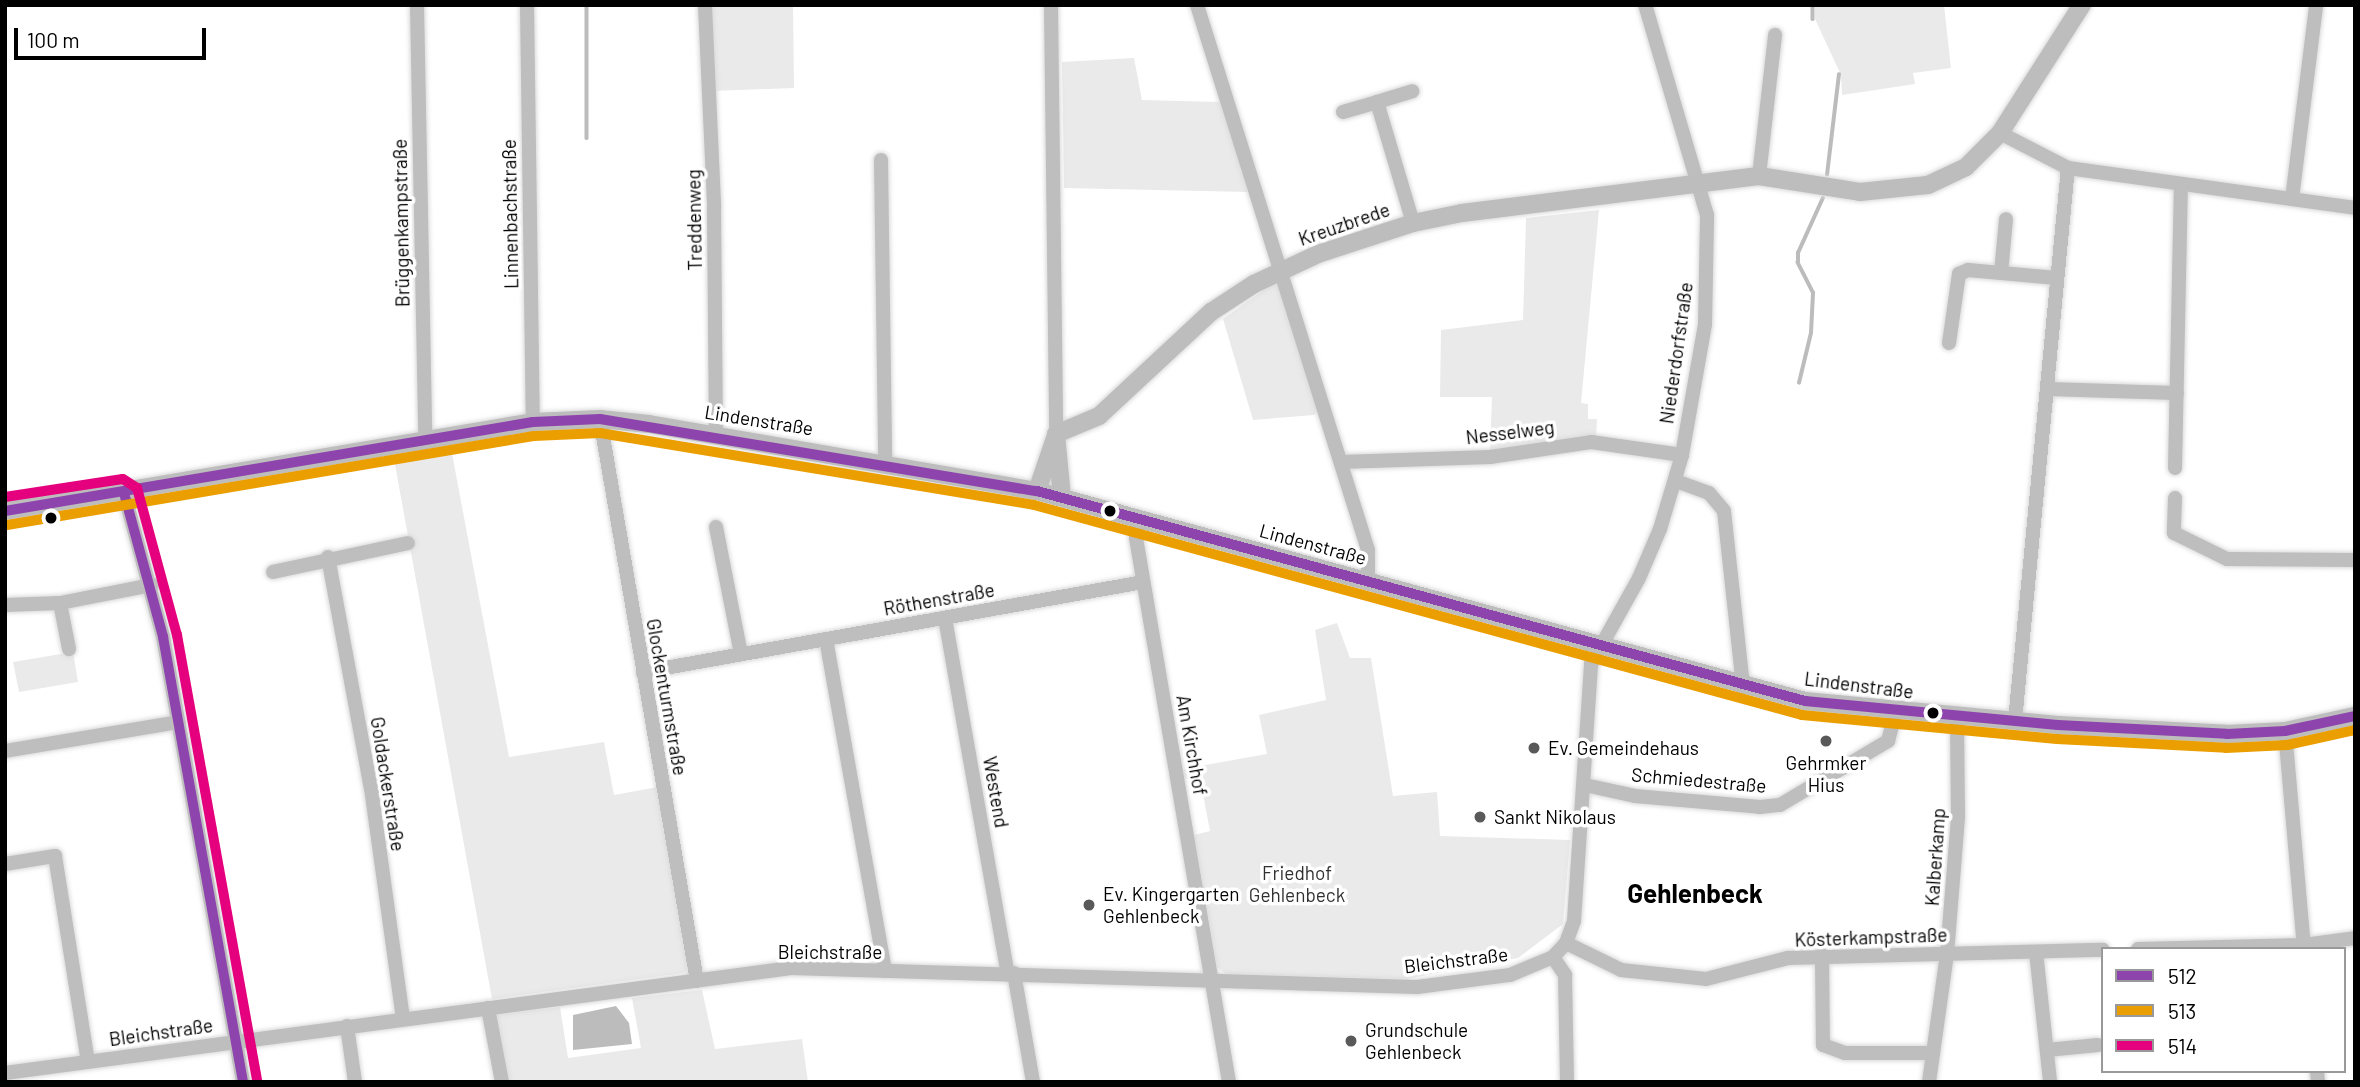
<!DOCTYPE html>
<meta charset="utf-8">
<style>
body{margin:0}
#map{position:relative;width:2360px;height:1087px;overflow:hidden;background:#fff;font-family:Barlow,sans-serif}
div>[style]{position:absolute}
.green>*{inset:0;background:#eaeaea}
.water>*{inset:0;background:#bcbcbc}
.stream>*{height:3.5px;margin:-1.75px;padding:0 1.75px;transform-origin:1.75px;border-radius:1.75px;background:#bcbcbc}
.roads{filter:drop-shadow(0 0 2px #dbdbdb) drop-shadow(0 0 2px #dbdbdb)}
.minor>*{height:14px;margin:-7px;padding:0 7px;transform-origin:7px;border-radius:7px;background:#bebebe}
.major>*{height:18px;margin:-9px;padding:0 9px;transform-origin:9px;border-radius:9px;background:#bdbdbd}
.bus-1>*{height:10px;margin:-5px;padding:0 5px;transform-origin:5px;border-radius:5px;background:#8e44ad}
.bus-2>*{height:10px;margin:-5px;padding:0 5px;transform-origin:5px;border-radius:5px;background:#eb9e00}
.bus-3>*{height:10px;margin:-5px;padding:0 5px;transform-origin:5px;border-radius:5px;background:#e5007d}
.dots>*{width:19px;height:19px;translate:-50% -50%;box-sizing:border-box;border:4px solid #fff;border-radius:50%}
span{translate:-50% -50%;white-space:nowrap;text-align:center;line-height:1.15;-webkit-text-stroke:7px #fff;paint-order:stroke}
.street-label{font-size:19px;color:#000}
.poi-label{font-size:19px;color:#000}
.left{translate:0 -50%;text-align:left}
.park-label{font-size:19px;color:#303030}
.district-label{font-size:26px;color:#000;font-weight:700}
.frame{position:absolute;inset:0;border:7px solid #000;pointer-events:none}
.legend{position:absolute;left:2101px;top:947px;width:245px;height:126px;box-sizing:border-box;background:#fff;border:2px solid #999;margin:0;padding:9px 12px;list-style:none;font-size:21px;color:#000}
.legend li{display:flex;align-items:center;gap:14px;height:35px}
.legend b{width:35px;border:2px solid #999}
.scale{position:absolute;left:14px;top:28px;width:192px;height:32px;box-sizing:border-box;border:4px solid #000;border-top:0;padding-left:9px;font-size:21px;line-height:24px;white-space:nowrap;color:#000;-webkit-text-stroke:5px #fff;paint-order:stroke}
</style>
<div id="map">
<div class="green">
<div style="clip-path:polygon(709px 5px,793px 5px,794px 88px,713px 91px)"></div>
<div style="clip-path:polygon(1815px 5px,1944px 5px,1951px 68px,1913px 73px,1915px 84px,1842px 95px,1841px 75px,1815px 19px)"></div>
<div style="clip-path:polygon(1134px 58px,1142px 100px,1220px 102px,1249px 192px,1064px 188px,1062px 62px)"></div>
<div style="clip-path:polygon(1599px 210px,1581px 403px,1588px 404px,1588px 419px,1597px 419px,1596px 439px,1490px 451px,1492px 397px,1440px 397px,1441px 330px,1523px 320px,1526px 218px)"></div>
<div style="clip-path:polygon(1271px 285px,1279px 286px,1319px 410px,1314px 415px,1253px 420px,1223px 319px)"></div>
<div style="clip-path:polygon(451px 448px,509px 757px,604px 742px,614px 795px,658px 787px,689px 969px,683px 973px,492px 999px,394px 459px)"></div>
<div style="clip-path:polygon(1337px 623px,1350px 658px,1371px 658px,1393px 796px,1437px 792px,1440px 836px,1570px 840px,1563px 924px,1518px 958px,1406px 979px,1226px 974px,1217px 967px,1194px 835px,1210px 831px,1200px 779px,1184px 779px,1183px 769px,1267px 754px,1259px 715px,1326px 700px,1315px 630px)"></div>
<div style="clip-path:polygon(73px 652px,78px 682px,19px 692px,13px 662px)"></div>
<div style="clip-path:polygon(702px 990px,715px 1049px,802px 1039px,808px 1082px,508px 1082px,496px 1015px,560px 1007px,568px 1058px,641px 1048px,632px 998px)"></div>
</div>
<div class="water">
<div style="clip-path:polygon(616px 1006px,629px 1023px,632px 1044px,573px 1050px,573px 1015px)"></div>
</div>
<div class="stream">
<div style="left:587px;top:5px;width:133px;rotate:90deg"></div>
<div style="left:1813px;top:5px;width:14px;rotate:90deg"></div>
<div style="left:1827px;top:175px;width:101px;rotate:-83.2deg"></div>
<div style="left:1799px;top:383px;width:51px;rotate:-76.5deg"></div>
<div style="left:1811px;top:333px;width:40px;rotate:-87.1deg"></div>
<div style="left:1813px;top:293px;width:34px;rotate:-117deg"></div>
<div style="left:1798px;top:263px;width:10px;rotate:-90deg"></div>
<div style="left:1798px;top:253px;width:60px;rotate:-65.6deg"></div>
</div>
<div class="roads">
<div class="minor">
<div style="left:417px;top:5px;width:436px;rotate:88.9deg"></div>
<div style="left:527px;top:5px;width:417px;rotate:89.2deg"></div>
<div style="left:705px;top:5px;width:202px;rotate:87.4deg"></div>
<div style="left:714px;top:207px;width:227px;rotate:89.5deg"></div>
<div style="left:1051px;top:5px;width:429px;rotate:89.3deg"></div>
<div style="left:1197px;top:5px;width:571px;rotate:72.58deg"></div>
<div style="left:1368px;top:550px;width:30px;rotate:90deg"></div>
<div style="left:1377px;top:102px;width:37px;rotate:-17deg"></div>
<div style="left:1343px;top:112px;width:35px;rotate:-16deg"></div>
<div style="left:1377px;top:102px;width:126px;rotate:73.4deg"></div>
<div style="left:2000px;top:133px;width:76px;rotate:27.2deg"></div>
<div style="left:2068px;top:168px;width:290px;rotate:7.9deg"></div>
<div style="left:881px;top:160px;width:302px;rotate:89.2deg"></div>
<div style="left:1759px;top:176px;width:142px;rotate:-83.5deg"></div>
<div style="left:2292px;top:199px;width:195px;rotate:-82.9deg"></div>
<div style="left:2001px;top:273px;width:54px;rotate:-84.7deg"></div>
<div style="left:1949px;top:343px;width:70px;rotate:-81.8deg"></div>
<div style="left:1959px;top:274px;width:10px;rotate:-24deg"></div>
<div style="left:1968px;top:270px;width:89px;rotate:5.1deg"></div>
<div style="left:2047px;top:389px;width:130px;rotate:1.8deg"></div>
<div style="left:600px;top:419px;width:570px;rotate:80.21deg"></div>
<div style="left:1341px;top:462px;width:149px;rotate:-1.9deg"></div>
<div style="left:1490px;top:457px;width:102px;rotate:-8.4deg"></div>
<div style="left:1591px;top:442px;width:92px;rotate:8.1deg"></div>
<div style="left:2175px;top:468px;width:284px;rotate:-88.8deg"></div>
<div style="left:1676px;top:481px;width:35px;rotate:20deg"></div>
<div style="left:1709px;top:493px;width:23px;rotate:50deg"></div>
<div style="left:1724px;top:511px;width:177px;rotate:83.8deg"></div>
<div style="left:124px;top:493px;width:149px;rotate:74.8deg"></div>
<div style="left:163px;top:637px;width:452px;rotate:79.8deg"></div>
<div style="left:2175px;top:498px;width:35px;rotate:92deg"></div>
<div style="left:2174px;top:533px;width:59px;rotate:26.1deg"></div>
<div style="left:2227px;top:559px;width:128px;rotate:0.4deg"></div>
<div style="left:1138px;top:517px;width:21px;rotate:95deg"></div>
<div style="left:1136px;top:538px;width:552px;rotate:80.3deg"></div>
<div style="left:716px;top:527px;width:129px;rotate:78.9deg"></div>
<div style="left:328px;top:557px;width:235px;rotate:79.5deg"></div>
<div style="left:371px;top:788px;width:233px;rotate:82.1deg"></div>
<div style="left:273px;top:572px;width:138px;rotate:-12.1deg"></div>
<div style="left:60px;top:603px;width:47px;rotate:78.9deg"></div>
<div style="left:5px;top:605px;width:55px;rotate:-2.1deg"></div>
<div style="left:60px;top:603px;width:94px;rotate:-11.1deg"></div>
<div style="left:945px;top:618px;width:362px;rotate:80deg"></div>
<div style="left:826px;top:639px;width:337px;rotate:79.9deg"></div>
<div style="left:643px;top:672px;width:508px;rotate:-10.2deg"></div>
<div style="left:2015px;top:721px;width:556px;rotate:-84.53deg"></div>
<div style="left:2285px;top:731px;width:219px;rotate:85deg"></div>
<div style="left:5px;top:751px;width:176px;rotate:-9.5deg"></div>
<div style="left:1585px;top:785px;width:51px;rotate:12.4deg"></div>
<div style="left:1635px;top:796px;width:125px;rotate:5deg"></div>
<div style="left:1760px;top:807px;width:20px;rotate:-6deg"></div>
<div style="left:1780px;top:805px;width:126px;rotate:-30.7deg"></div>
<div style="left:1888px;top:741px;width:30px;rotate:-75deg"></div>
<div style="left:5px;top:864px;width:51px;rotate:-9.1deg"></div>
<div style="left:55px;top:856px;width:208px;rotate:80.9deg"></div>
<div style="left:1566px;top:943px;width:61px;rotate:26.1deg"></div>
<div style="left:1621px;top:970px;width:85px;rotate:6deg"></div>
<div style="left:1706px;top:979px;width:85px;rotate:-14.4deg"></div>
<div style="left:1788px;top:958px;width:315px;rotate:-1.5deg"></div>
<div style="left:2138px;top:949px;width:166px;rotate:-1.4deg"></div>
<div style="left:2304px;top:945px;width:51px;rotate:-7.8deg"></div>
<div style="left:2036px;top:952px;width:129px;rotate:83.8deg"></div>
<div style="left:1822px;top:955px;width:90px;rotate:89.4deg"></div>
<div style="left:1823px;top:1045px;width:23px;rotate:20deg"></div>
<div style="left:1845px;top:1053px;width:88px"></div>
<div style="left:1553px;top:957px;width:22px;rotate:56deg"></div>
<div style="left:1565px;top:975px;width:107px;rotate:88.9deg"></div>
<div style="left:1014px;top:973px;width:111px;rotate:80.1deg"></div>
<div style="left:488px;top:1008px;width:75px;rotate:79.3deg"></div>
<div style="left:347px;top:1026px;width:57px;rotate:81.9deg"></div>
<div style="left:2047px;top:1050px;width:51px;rotate:-5.6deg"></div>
<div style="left:2317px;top:1071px;width:11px;rotate:85deg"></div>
<div style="left:5px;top:1073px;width:793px;rotate:-7.61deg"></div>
<div style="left:791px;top:968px;width:626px;rotate:1.74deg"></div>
<div style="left:1417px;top:987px;width:94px;rotate:-7.4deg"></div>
<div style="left:1510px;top:975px;width:47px;rotate:-22.7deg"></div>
<div style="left:1553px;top:957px;width:19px;rotate:-47deg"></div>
<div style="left:1566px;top:943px;width:23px;rotate:-70deg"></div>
<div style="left:1574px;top:921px;width:258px;rotate:-86.2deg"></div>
<div style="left:1591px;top:664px;width:98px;rotate:-60.8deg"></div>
<div style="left:1639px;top:578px;width:53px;rotate:-66.8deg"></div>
<div style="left:1660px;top:529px;width:77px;rotate:-73.4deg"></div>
<div style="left:1682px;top:455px;width:133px;rotate:-80deg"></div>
<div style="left:1705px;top:324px;width:109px;rotate:-88.9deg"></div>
<div style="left:1707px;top:215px;width:219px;rotate:-106.4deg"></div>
<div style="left:1929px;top:1082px;width:129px;rotate:-82deg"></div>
<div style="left:1947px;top:954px;width:138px;rotate:-85.4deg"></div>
<div style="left:1958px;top:816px;width:99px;rotate:-90.6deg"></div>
</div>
<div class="major">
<div style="left:1056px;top:434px;width:47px;rotate:-22.7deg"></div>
<div style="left:1099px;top:416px;width:153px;rotate:-42.9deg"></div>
<div style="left:1211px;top:312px;width:51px;rotate:-33.1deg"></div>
<div style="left:1254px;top:284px;width:71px;rotate:-25.1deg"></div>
<div style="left:1318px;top:254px;width:100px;rotate:-18.1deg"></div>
<div style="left:1413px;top:223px;width:50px;rotate:-11.5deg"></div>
<div style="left:1462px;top:213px;width:299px;rotate:-7.1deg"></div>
<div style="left:1759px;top:176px;width:102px;rotate:9deg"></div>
<div style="left:1860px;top:192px;width:68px;rotate:-5.9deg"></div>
<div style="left:1928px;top:185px;width:42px;rotate:-25.3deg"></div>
<div style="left:1966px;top:167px;width:48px;rotate:-45deg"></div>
<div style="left:2000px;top:133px;width:152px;rotate:-57.4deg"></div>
<div style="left:1056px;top:434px;width:63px;rotate:84.6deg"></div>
<div style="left:1037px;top:491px;width:56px;rotate:-71.2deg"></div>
<div style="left:5px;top:511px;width:535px;rotate:-9.57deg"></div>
<div style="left:533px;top:422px;width:67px;rotate:-2.6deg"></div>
<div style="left:600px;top:419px;width:49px;rotate:5.8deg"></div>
<div style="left:649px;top:424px;width:394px;rotate:9.8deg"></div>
<div style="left:1037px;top:491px;width:796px;rotate:15.29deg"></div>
<div style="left:1805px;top:701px;width:254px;rotate:5.4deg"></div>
<div style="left:2058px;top:725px;width:169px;rotate:3deg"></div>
<div style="left:2227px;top:734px;width:58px;rotate:-3deg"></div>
<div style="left:2285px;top:731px;width:72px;rotate:-12.1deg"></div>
</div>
</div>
<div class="bus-1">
<div style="left:124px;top:493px;width:149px;rotate:74.8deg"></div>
<div style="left:163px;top:637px;width:452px;rotate:79.8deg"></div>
<div style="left:5px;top:511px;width:535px;rotate:-9.57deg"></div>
<div style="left:533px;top:422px;width:67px;rotate:-2.6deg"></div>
<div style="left:600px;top:419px;width:443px;rotate:9.4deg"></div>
<div style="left:1037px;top:491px;width:796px;rotate:15.29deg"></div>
<div style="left:1805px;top:701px;width:254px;rotate:5.4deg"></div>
<div style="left:2058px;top:725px;width:169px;rotate:3deg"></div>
<div style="left:2227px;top:734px;width:58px;rotate:-3deg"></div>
<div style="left:2285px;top:731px;width:72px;rotate:-12.1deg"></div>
</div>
<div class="bus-2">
<div style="left:7px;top:525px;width:534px;rotate:-9.59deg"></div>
<div style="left:534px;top:436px;width:66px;rotate:-2.6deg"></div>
<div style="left:600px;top:433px;width:440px;rotate:9.4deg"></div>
<div style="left:1034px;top:505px;width:796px;rotate:15.29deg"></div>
<div style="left:1802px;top:715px;width:256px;rotate:5.4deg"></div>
<div style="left:2057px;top:739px;width:169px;rotate:3deg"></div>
<div style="left:2226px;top:748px;width:61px;rotate:-2.8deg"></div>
<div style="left:2287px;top:745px;width:70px;rotate:-12.4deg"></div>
</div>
<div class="bus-3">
<div style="left:5px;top:497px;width:119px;rotate:-8.7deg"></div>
<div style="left:123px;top:479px;width:17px;rotate:33deg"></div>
<div style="left:137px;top:488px;width:152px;rotate:74.8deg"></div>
<div style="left:177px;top:635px;width:452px;rotate:79.8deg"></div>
</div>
<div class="dots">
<div style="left:1110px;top:511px;background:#000"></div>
<div style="left:51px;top:518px;background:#000"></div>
<div style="left:1933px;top:713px;background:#000"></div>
<div style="left:1826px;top:741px;background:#595959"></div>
<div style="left:1534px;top:748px;background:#595959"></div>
<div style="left:1480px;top:817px;background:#595959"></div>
<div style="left:1089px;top:905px;background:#595959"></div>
<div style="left:1351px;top:1041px;background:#595959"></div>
</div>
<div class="street-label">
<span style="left:510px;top:214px;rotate:-91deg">Linnenbachstraße</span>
<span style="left:694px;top:220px;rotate:-91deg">Treddenweg</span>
<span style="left:401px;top:223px;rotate:-91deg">Brüggenkampstraße</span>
<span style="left:1344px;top:224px;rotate:-19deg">Kreuzbrede</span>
<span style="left:1676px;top:353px;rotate:-82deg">Niederdorfstraße</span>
<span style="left:759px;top:420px;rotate:9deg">Lindenstraße</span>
<span style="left:1510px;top:432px;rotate:-7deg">Nesselweg</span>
<span style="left:1313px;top:544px;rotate:15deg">Lindenstraße</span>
<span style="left:939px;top:599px;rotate:-10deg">Röthenstraße</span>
<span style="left:1859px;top:685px;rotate:7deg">Lindenstraße</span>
<span style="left:667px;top:697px;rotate:80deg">Glockenturmstraße</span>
<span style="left:1192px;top:745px;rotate:80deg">Am Kirchhof</span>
<span style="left:1699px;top:780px;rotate:5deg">Schmiedestraße</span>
<span style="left:388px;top:784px;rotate:81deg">Goldackerstraße</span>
<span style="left:996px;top:792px;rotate:80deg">Westend</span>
<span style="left:1935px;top:857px;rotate:-86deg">Kalberkamp</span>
<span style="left:1871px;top:937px;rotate:-2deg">Kösterkampstraße</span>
<span style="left:830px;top:952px">Bleichstraße</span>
<span style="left:1456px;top:960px;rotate:-7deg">Bleichstraße</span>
<span style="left:161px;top:1032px;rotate:-8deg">Bleichstraße</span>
</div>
<div class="poi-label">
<span class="left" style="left:1548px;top:748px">Ev. Gemeindehaus</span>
<span style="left:1826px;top:774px">Gehrmker<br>Hius</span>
<span class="left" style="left:1494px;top:817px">Sankt Nikolaus</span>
<span class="left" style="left:1103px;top:905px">Ev. Kingergarten<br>Gehlenbeck</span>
<span class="left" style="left:1365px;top:1041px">Grundschule<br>Gehlenbeck</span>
</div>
<div class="park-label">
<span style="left:1297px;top:884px">Friedhof<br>Gehlenbeck</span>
</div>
<div class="district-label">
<span style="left:1695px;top:893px">Gehlenbeck</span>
</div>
<div class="frame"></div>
<ul class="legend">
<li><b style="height:9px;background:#8e44ad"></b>512</li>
<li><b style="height:9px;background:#eb9e00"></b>513</li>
<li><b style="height:9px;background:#e5007d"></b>514</li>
</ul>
<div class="scale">100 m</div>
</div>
